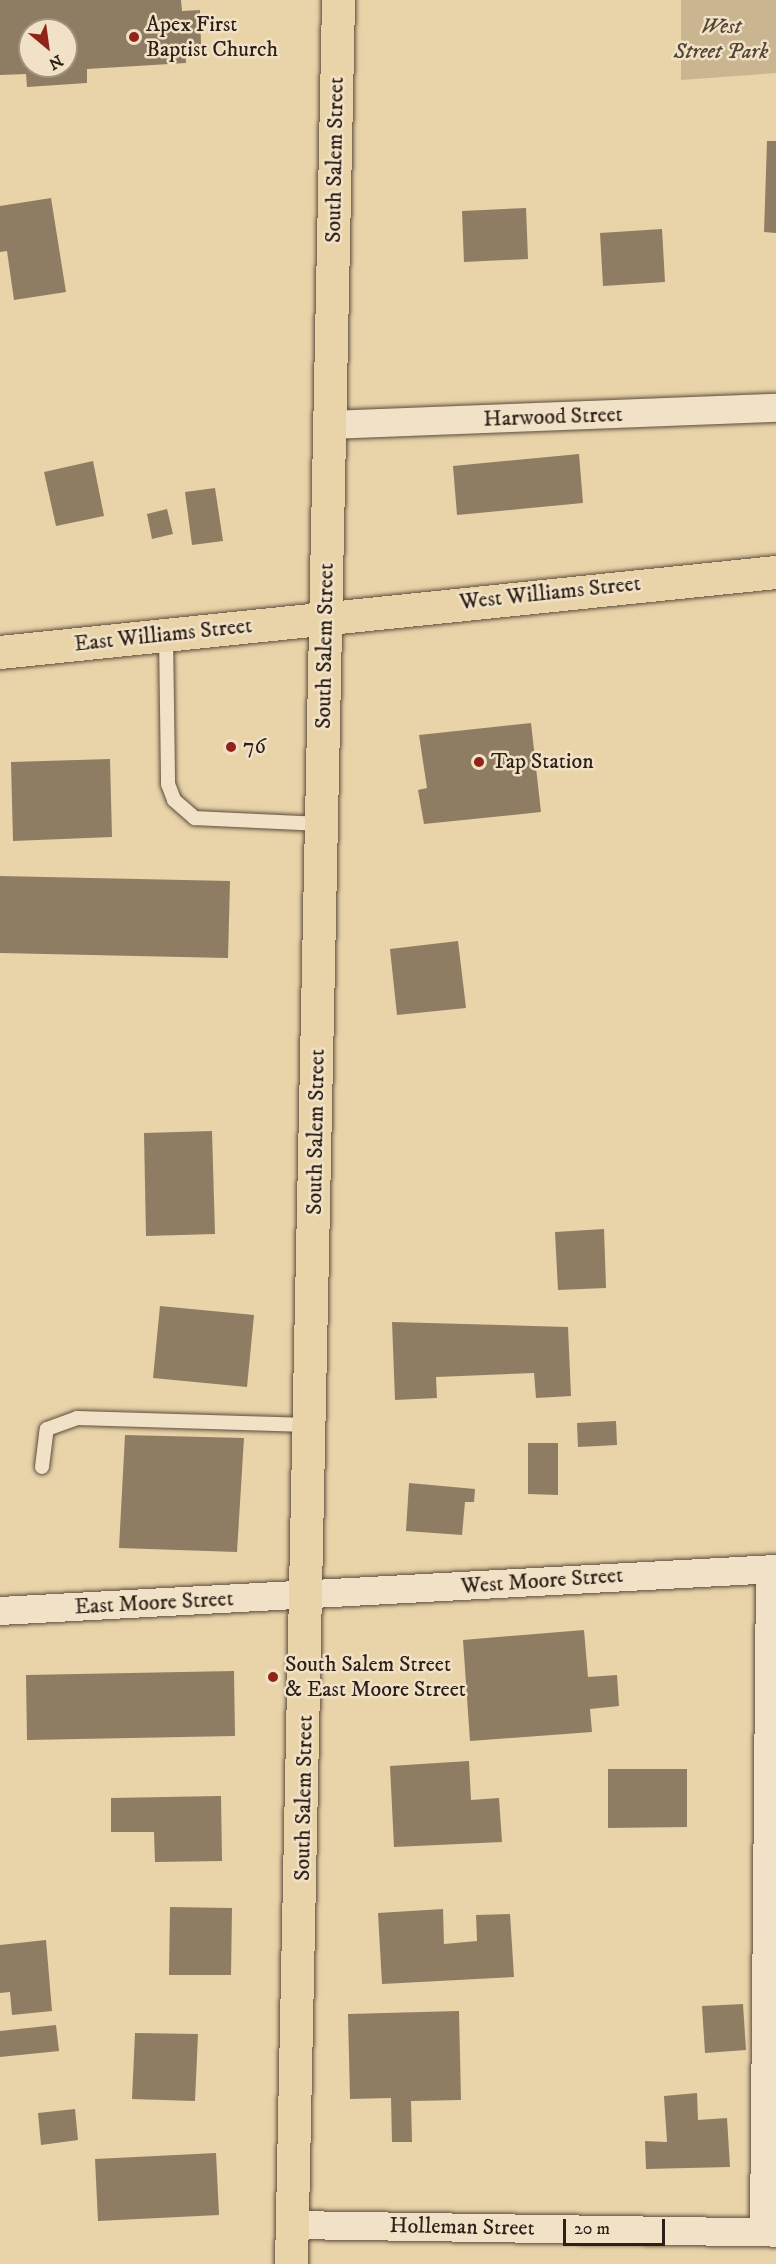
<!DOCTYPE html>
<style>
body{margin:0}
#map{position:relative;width:776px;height:2264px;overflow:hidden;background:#e9d3a9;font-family:"IM FELL DW Pica",serif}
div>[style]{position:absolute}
.green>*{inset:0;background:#c9b590}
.building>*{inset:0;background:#8f7d63}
.roads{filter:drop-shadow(0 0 2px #5c4d3c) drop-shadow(0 0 2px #5c4d3c)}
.lane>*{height:14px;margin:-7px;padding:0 7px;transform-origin:7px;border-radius:7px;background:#f1e2c7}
.street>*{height:28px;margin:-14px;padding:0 14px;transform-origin:14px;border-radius:14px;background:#f1e2c7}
.primary>*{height:33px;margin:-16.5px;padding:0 16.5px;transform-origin:16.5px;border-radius:16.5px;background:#e9d3a9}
.dots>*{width:16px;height:16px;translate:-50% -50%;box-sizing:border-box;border:3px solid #f1e2c7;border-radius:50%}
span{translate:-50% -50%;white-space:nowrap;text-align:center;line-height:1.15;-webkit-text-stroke:5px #f1e2c7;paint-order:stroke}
.poi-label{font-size:22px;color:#2d2018}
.left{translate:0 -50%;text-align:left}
.park-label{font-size:22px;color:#544536;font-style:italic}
.street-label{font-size:22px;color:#2d2018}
.north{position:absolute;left:18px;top:18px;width:60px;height:60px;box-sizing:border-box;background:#f1e2c7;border:2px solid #a39481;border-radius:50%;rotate:151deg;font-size:16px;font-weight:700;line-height:24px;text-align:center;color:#2d2018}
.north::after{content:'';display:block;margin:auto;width:21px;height:27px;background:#8f2418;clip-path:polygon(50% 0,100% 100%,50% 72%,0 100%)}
.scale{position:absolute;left:563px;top:2219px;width:102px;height:27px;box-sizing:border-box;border:3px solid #2d2018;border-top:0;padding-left:8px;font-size:18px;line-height:21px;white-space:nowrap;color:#2d2018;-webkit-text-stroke:4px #f1e2c7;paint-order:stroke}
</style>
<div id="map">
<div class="green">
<div style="clip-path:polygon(681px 0,776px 0,776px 73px,681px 80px)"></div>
</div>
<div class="building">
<div style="clip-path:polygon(evenodd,0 0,181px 0,182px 11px,200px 10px,201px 45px,185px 45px,186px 63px,87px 69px,87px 83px,27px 87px,26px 74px,0 75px,0 0,30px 30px,66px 30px,66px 66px,30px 66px,30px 30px)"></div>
<div style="clip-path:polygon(767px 141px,776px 141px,776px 233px,764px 232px)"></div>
<div style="clip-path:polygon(51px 198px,66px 292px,14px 300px,7px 251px,0 252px,0 206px)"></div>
<div style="clip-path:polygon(526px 208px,528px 259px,464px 262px,462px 211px)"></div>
<div style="clip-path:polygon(662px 229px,665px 282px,603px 286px,600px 233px)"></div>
<div style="clip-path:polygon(579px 454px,583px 503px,457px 515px,453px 466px)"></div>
<div style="clip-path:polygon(93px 461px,104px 516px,56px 526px,44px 472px)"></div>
<div style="clip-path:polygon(215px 488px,223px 541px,192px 545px,185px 492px)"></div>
<div style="clip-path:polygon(167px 509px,173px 534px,152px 539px,147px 514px)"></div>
<div style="clip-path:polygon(531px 723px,541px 812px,424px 824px,418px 790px,427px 788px,419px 735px)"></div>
<div style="clip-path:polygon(110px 759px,112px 837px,13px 841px,11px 762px)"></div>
<div style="clip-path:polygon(0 876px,230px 881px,228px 958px,0 953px)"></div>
<div style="clip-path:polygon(458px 941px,466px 1008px,397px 1015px,390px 949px)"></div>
<div style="clip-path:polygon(212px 1131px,215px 1234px,146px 1236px,144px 1133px)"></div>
<div style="clip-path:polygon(604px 1229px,606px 1288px,558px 1290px,555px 1232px)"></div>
<div style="clip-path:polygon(160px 1306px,254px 1315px,247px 1387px,153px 1378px)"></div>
<div style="clip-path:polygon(392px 1322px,568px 1327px,571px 1396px,536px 1398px,534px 1373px,436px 1377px,437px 1398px,395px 1400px)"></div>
<div style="clip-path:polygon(616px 1421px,617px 1445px,578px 1447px,577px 1423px)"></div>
<div style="clip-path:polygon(125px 1435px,244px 1438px,237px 1552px,119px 1548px)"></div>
<div style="clip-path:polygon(528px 1443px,558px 1443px,558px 1495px,528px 1494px)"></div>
<div style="clip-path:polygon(409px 1483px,475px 1489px,474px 1502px,465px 1502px,462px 1535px,406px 1531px)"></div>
<div style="clip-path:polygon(584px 1630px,588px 1677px,617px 1675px,619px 1706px,590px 1709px,592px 1732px,470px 1741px,463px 1640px)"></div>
<div style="clip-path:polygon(234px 1671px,235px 1736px,27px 1740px,26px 1675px)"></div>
<div style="clip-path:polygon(469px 1761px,471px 1800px,499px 1798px,502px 1842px,394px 1847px,390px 1766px)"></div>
<div style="clip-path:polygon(608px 1769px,687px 1769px,687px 1827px,608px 1828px)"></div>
<div style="clip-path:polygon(221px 1796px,222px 1861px,155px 1862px,154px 1832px,111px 1832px,111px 1798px)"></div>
<div style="clip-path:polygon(170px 1907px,232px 1908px,231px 1975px,169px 1975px)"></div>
<div style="clip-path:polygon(443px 1909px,444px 1944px,477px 1941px,476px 1915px,510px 1914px,514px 1977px,382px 1984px,378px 1913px)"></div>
<div style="clip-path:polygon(46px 1940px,52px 2011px,12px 2015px,10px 1992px,0 1993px,0 1945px)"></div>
<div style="clip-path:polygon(743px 2004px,746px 2050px,705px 2053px,702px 2006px)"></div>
<div style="clip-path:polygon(459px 2011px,461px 2100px,411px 2101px,412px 2142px,392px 2142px,391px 2098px,350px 2099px,348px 2014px)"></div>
<div style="clip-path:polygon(56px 2025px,59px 2051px,0 2057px,0 2031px)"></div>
<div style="clip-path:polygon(135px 2033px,198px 2034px,195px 2101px,132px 2099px)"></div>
<div style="clip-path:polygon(697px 2093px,698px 2120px,727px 2118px,730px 2167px,646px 2169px,645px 2141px,667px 2142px,664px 2096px)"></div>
<div style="clip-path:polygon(75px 2109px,78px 2140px,41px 2145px,38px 2113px)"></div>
<div style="clip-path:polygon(216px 2153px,219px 2215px,98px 2221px,95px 2159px)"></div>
</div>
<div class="roads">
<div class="lane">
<div style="left:166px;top:635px;width:149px;rotate:89.2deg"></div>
<div style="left:168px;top:784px;width:17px;rotate:69deg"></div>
<div style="left:174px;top:800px;width:28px;rotate:41deg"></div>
<div style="left:195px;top:818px;width:125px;rotate:2.7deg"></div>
<div style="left:42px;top:1467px;width:38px;rotate:-83deg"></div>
<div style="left:47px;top:1429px;width:32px;rotate:-20deg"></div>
<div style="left:77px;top:1418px;width:232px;rotate:1.7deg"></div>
</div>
<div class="street">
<div style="left:330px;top:425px;width:446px;rotate:-2.2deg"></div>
<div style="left:0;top:1611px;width:777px;rotate:-3.1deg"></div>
<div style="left:292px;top:2225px;width:484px;rotate:0.9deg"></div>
<div style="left:764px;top:2232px;width:663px;rotate:-89.48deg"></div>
</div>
<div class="primary">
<div style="left:0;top:652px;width:780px;rotate:-5.89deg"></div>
<div style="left:291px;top:2264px;width:2264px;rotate:-88.81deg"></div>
</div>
</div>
<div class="dots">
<div style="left:134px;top:37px;background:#8f2418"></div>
<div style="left:231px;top:747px;background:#8f2418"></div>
<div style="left:479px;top:762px;background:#8f2418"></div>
<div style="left:273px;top:1677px;background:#8f2418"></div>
</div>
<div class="poi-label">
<span class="left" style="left:146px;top:37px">Apex First<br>Baptist Church</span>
<span class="left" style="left:243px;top:747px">76</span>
<span class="left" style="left:491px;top:762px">Tap Station</span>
<span class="left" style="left:285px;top:1677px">South Salem Street<br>&amp; East Moore Street</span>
</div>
<div class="park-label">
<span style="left:721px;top:39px">West<br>Street Park</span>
</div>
<div class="street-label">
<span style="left:335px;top:160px;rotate:-89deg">South Salem Street</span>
<span style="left:553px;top:417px;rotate:-2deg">Harwood Street</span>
<span style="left:550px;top:593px;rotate:-6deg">West Williams Street</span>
<span style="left:163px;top:635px;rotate:-6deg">East Williams Street</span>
<span style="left:325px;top:646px;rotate:-89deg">South Salem Street</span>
<span style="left:316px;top:1132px;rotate:-89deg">South Salem Street</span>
<span style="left:542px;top:1581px;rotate:-4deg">West Moore Street</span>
<span style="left:154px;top:1603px;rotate:-3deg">East Moore Street</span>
<span style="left:304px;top:1798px;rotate:-89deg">South Salem Street</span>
<span style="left:462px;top:2227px;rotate:1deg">Holleman Street</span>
</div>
<div class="north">N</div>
<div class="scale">20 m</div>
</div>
